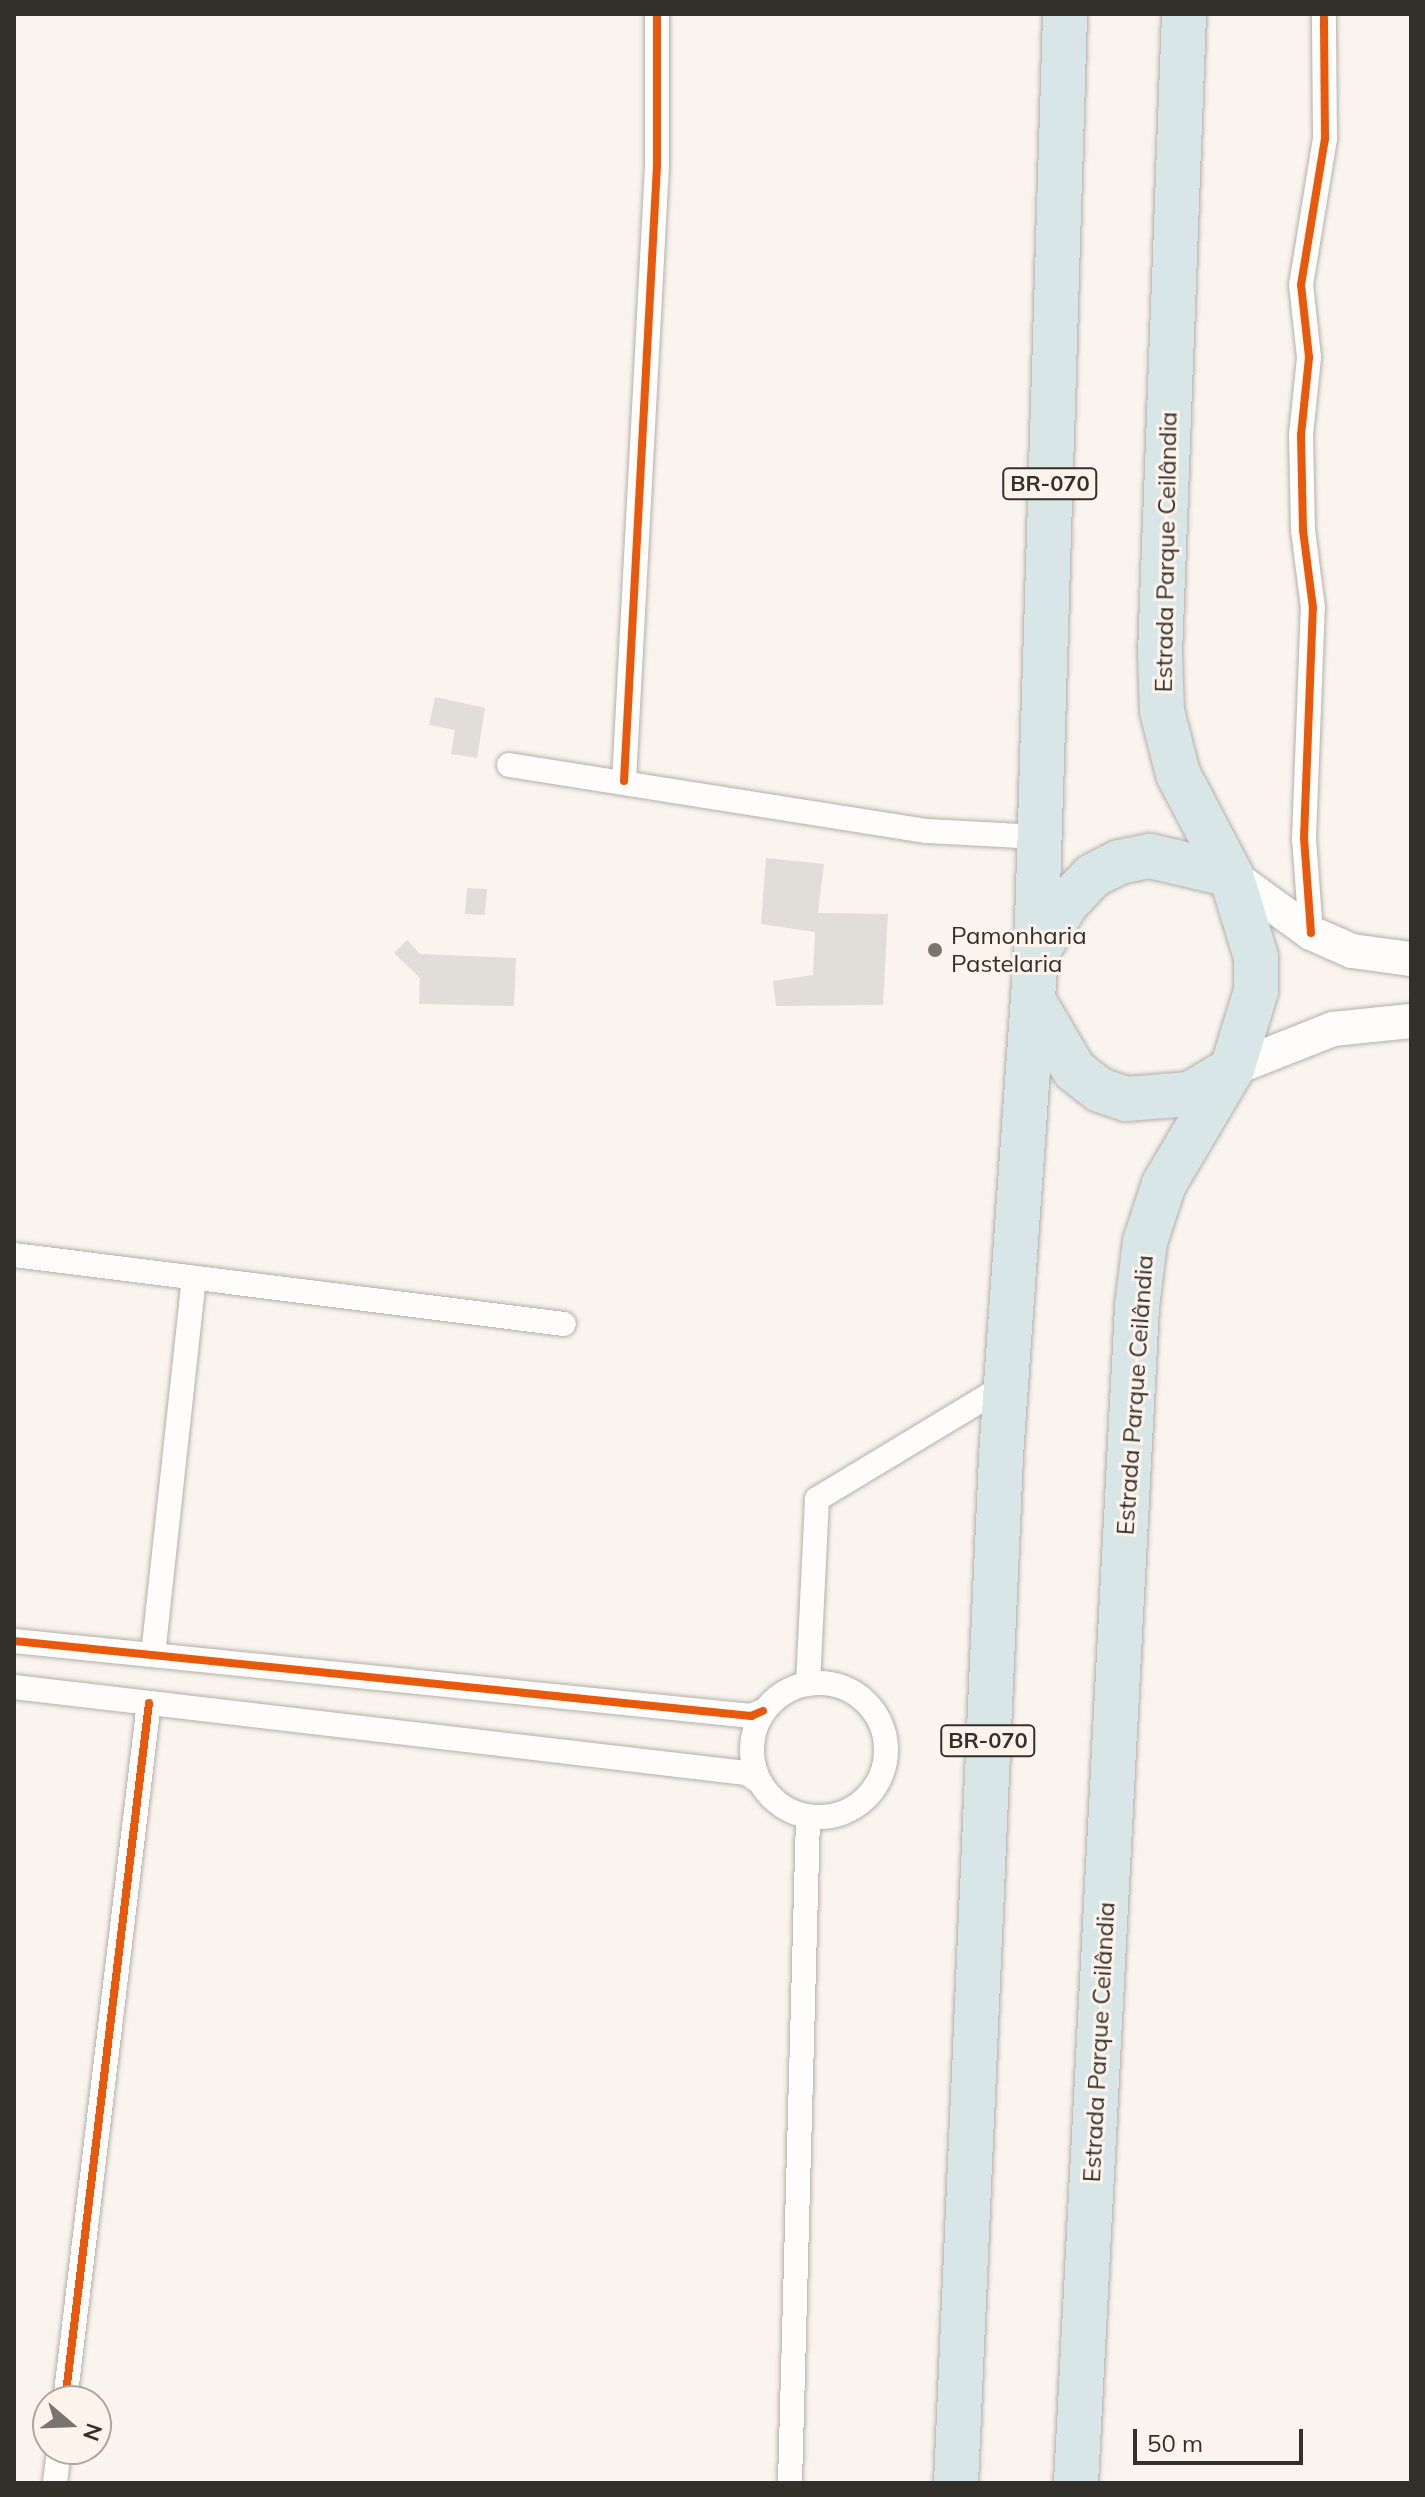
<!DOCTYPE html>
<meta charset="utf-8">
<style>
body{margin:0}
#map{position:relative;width:1425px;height:2497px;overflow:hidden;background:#faf4ee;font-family:Mulish,sans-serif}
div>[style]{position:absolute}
.building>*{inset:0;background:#e1ddd8}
.roads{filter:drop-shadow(0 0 2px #b3afaa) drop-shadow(0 0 2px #b3afaa)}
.street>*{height:24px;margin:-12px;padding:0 12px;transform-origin:12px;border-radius:12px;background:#fefdfc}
.street>.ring{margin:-12px;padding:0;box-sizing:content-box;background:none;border:24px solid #fefdfc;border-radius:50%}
.secondary>*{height:34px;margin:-17px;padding:0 17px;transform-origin:17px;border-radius:17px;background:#fefdfc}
.highway>*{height:44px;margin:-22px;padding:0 22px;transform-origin:22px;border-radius:22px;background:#d9e6e7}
.cycleway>*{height:8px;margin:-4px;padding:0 4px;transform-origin:4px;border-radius:4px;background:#e8590c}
.dots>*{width:22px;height:22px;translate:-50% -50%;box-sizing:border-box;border:4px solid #fef3ea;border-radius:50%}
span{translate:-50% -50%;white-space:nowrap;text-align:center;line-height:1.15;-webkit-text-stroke:6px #fef3ea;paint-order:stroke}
.shield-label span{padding:2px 6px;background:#fef3ea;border:2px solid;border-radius:6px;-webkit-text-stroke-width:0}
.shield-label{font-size:22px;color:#332f2b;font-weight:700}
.street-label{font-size:24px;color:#332f2b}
.poi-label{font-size:24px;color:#332f2b}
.left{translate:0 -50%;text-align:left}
.frame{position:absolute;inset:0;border:16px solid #332f2b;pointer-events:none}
.north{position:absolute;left:32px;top:2385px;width:80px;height:80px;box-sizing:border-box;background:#fef3ea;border:2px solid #ada59e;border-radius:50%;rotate:109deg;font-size:22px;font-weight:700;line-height:32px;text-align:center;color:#332f2b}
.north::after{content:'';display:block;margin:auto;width:28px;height:36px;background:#79746f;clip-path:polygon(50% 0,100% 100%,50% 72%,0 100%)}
.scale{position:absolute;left:1133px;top:2429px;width:170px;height:36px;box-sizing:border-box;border:4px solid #332f2b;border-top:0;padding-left:10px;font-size:24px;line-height:28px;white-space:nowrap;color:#332f2b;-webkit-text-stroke:6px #fef3ea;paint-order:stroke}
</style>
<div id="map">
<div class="building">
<div style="clip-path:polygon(435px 697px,485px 708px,477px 758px,451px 754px,455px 730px,429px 725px)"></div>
<div style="clip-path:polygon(766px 858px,824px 864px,818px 913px,888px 914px,883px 1005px,776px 1006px,773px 981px,813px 975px,815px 932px,761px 924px)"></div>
<div style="clip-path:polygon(467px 888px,487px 889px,485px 915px,465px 914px)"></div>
<div style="clip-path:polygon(407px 940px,420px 954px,516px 958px,514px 1006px,419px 1004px,420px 978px,394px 953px)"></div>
</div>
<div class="roads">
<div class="street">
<div style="left:509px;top:765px;width:423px;rotate:9deg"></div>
<div style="left:927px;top:831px;width:112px;rotate:3.1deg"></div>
<div style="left:624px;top:781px;width:616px;rotate:-86.93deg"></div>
<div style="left:657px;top:166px;width:152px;rotate:-90deg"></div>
<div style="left:1311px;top:933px;width:95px;rotate:-94.2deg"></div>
<div style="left:1304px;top:838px;width:230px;rotate:-87.8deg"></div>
<div style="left:1313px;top:608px;width:79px;rotate:-97.3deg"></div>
<div style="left:1303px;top:530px;width:95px;rotate:-91.2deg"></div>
<div style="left:1301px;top:435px;width:78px;rotate:-84.1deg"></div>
<div style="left:1309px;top:357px;width:72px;rotate:-96.3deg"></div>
<div style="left:1301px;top:285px;width:148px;rotate:-80.7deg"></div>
<div style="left:1325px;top:139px;width:125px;rotate:-90.5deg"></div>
<div style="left:14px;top:1255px;width:554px;rotate:7.15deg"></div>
<div style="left:14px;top:1641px;width:741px;rotate:5.81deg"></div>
<div style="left:751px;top:1716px;width:13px;rotate:-23deg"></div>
<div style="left:153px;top:1655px;width:379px;rotate:-83.8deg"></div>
<div class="ring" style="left:752px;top:1683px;width:110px;height:110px"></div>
<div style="left:808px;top:1684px;width:185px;rotate:-87.2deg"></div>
<div style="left:817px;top:1499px;width:221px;rotate:-31.1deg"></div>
<div style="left:14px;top:1687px;width:737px;rotate:6.7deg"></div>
<div style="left:746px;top:1773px;width:17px;rotate:33deg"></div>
<div style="left:65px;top:2401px;width:703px;rotate:-83.14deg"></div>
<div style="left:55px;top:2483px;width:34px;rotate:-83deg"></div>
<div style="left:790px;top:2483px;width:666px;rotate:-88.45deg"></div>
</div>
<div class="secondary">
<div style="left:1231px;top:875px;width:99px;rotate:35.9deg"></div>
<div style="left:1311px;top:933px;width:45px;rotate:23.7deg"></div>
<div style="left:1352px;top:951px;width:60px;rotate:7.7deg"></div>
<div style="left:1232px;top:1069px;width:109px;rotate:-21.6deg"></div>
<div style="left:1333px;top:1029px;width:78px;rotate:-5.9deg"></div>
</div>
<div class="highway">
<div style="left:1036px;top:954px;width:58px;rotate:-59deg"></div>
<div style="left:1066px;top:904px;width:38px;rotate:-47deg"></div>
<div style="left:1092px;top:876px;width:30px;rotate:-27deg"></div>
<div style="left:1119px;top:862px;width:32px;rotate:-11deg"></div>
<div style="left:1150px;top:856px;width:83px;rotate:13.2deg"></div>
<div style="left:1033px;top:1000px;width:81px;rotate:59.6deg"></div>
<div style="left:1074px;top:1070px;width:33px;rotate:38deg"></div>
<div style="left:1100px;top:1090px;width:28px;rotate:19deg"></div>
<div style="left:1126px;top:1099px;width:64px;rotate:-4.5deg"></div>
<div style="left:1190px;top:1094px;width:49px;rotate:-30.8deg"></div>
<div style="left:956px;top:2483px;width:1028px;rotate:-87.49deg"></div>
<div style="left:1001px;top:1456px;width:503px;rotate:-86.01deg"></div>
<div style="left:1036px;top:954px;width:940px;rotate:-88.23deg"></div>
<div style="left:1076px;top:2483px;width:1178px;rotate:-87.03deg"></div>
<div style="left:1137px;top:1307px;width:65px;rotate:-83deg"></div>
<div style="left:1145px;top:1242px;width:61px;rotate:-71.9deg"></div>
<div style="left:1164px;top:1184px;width:134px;rotate:-59.4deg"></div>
<div style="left:1232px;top:1069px;width:82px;rotate:-72.9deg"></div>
<div style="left:1256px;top:991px;width:34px;rotate:-90deg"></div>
<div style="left:1256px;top:957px;width:86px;rotate:-107deg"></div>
<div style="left:1231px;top:875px;width:114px;rotate:-117.7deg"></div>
<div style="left:1178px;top:774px;width:65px;rotate:-104.3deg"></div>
<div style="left:1162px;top:711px;width:57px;rotate:-92deg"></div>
<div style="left:1160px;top:654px;width:640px;rotate:-87.85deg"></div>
</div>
</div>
<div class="cycleway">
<div style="left:624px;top:781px;width:616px;rotate:-86.93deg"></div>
<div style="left:657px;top:166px;width:152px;rotate:-90deg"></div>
<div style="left:1311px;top:933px;width:95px;rotate:-94.2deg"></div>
<div style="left:1304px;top:838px;width:230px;rotate:-87.8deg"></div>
<div style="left:1313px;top:608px;width:79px;rotate:-97.3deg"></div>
<div style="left:1303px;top:530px;width:95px;rotate:-91.2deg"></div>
<div style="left:1301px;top:435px;width:78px;rotate:-84.1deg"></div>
<div style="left:1309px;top:357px;width:72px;rotate:-96.3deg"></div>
<div style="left:1301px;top:285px;width:148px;rotate:-80.7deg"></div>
<div style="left:1325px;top:139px;width:125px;rotate:-90.5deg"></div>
<div style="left:14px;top:1641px;width:741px;rotate:5.81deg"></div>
<div style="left:751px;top:1716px;width:13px;rotate:-23deg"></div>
<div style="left:65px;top:2401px;width:703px;rotate:-83.14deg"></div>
</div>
<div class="dots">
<div style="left:935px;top:950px;background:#79746f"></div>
</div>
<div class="shield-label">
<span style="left:1050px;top:484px">BR-070</span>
<span style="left:988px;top:1741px">BR-070</span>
</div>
<div class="street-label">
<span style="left:1166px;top:552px;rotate:-89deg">Estrada Parque Ceilândia</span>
<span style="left:1135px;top:1395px;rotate:-86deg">Estrada Parque Ceilândia</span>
<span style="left:1099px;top:2042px;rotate:-87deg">Estrada Parque Ceilândia</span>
</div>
<div class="poi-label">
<span class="left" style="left:951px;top:950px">Pamonharia<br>Pastelaria</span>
</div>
<div class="frame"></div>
<div class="north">N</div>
<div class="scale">50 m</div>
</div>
